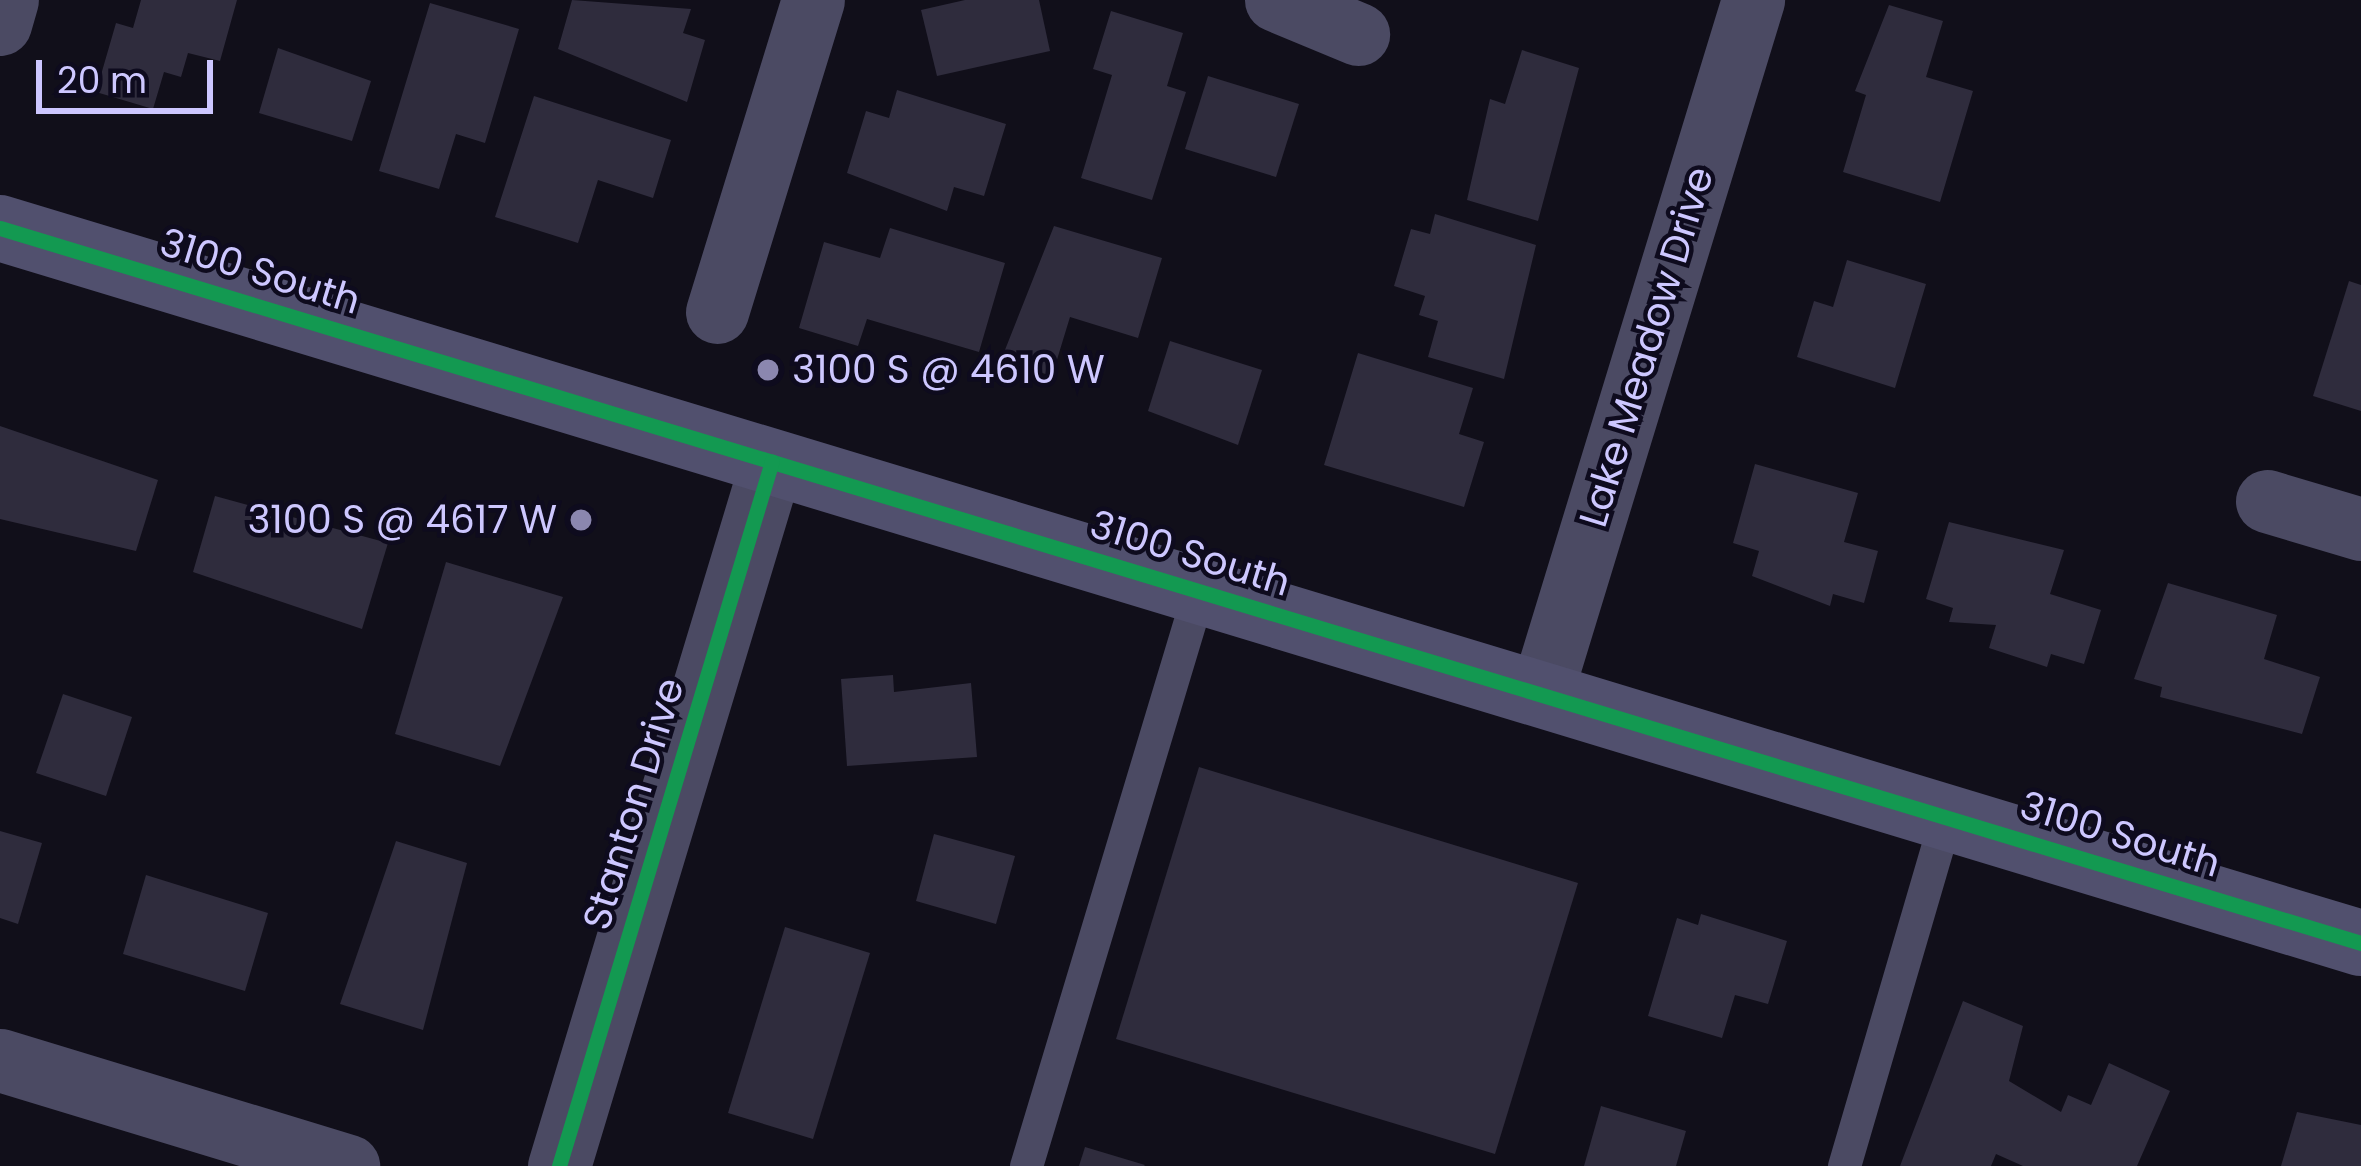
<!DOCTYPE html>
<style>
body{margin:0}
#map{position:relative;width:2361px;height:1166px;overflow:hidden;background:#110f1a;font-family:Poppins,sans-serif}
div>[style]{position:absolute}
.building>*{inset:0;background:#2f2c3d}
.lane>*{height:33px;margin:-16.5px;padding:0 16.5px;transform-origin:16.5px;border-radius:16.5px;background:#4b4a63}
.street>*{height:63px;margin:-31.5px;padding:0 31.5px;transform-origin:31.5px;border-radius:31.5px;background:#4b4a63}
.secondary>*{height:66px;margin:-33px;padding:0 33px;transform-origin:33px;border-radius:33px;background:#51506e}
.cycleway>*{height:15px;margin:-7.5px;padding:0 7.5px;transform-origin:7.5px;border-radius:7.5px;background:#139951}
.dots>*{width:33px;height:33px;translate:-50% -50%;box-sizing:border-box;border:6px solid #0e0b1e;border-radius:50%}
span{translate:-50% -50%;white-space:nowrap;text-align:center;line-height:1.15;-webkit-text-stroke:9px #0e0b1e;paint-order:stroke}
.street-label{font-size:39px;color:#cdc7ff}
.poi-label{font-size:39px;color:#cdc7ff}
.left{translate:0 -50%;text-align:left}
.right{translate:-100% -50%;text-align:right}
.scale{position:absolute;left:36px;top:60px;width:177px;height:54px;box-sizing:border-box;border:6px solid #cdc7ff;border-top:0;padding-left:15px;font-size:36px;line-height:42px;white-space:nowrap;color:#cdc7ff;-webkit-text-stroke:9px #0e0b1e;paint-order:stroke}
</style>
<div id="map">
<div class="building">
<div style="clip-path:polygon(141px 0,237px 0,220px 61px,188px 53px,181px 77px,164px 72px,153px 109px,96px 92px,116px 23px,133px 28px)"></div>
<div style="clip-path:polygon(572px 0,691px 9px,683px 33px,705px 40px,687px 102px,558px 49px)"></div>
<div style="clip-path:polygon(965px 0,1039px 0,1050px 51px,937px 76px,921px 10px)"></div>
<div style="clip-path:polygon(430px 3px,519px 29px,485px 143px,456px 134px,439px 189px,379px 171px)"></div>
<div style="clip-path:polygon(1889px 5px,1943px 21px,1926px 77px,1973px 91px,1940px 202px,1843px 172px,1866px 95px,1855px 91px)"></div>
<div style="clip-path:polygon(1111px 11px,1183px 33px,1167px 86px,1186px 92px,1152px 200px,1081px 178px,1112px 75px,1093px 69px)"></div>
<div style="clip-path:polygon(278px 48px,371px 81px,352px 141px,259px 113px)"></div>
<div style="clip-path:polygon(1522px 50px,1579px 68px,1538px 221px,1467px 200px,1490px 99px,1505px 104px)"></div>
<div style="clip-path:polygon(1208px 76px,1299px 104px,1276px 177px,1185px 149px)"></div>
<div style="clip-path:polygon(897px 90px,1006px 124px,984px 196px,954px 187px,947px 211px,847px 173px,866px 111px,889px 118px)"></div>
<div style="clip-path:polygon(534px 96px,671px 140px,653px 198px,598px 180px,578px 243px,495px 217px)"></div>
<div style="clip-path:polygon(1435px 214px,1536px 245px,1504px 379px,1428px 357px,1438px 321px,1419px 315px,1425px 296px,1394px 286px,1411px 229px,1430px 234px)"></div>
<div style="clip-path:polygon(1054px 226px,1162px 258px,1138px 338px,1070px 317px,1052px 376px,1001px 360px)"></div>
<div style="clip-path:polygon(890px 228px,1005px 263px,979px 352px,867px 319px,858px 346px,799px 328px,824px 242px,880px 258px)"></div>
<div style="clip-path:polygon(1847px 260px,1926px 284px,1895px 388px,1797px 357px,1814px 301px,1833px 307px)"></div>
<div style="clip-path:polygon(2349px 281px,2361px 285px,2361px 411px,2313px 396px)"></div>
<div style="clip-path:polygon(1170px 341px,1262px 370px,1238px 445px,1148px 411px)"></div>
<div style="clip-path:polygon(1358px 353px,1473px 388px,1459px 434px,1484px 442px,1464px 507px,1324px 465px)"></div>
<div style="clip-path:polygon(0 426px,158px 480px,136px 551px,0 519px)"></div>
<div style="clip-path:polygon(1755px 464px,1858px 493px,1844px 542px,1878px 551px,1864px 603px,1833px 594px,1830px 606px,1752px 576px,1759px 551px,1733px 543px)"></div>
<div style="clip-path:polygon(215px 496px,388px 543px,362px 629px,193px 572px)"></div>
<div style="clip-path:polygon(1949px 522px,2064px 550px,2050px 594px,2101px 610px,2084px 664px,2051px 654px,2047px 667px,1989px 648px,1996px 625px,1949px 622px,1953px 608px,1926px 599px)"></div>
<div style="clip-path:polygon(446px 562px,563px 597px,500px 766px,395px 734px)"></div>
<div style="clip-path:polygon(2168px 583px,2277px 615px,2264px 659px,2320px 677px,2302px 734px,2160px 697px,2162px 687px,2134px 679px)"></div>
<div style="clip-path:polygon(893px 675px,894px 692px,971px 683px,977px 757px,847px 766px,841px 679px)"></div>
<div style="clip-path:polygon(63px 694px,132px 717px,106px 796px,36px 773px)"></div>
<div style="clip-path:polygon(1199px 767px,1578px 883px,1495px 1154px,1116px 1039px)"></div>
<div style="clip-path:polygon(0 831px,42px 843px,18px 924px,0 918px)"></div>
<div style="clip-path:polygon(934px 834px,1015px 856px,996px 924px,916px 901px)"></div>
<div style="clip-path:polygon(396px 841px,467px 863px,423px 1030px,340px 1004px)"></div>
<div style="clip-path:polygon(146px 875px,268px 913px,245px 991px,123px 954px)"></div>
<div style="clip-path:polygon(1701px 914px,1787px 941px,1768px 1004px,1735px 995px,1722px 1038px,1648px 1016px,1677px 918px,1698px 925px)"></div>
<div style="clip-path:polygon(785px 927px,870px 953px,813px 1139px,728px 1113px)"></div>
<div style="clip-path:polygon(1963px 1001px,2023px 1026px,2009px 1081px,2061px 1112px,2068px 1095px,2091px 1105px,2109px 1063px,2170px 1091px,2137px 1166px,2023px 1166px,1996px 1154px,1991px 1166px,1900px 1166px)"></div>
<div style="clip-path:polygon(1601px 1106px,1686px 1131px,1676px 1166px,1584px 1166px)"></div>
<div style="clip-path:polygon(2297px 1112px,2361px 1125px,2361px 1166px,2281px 1166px)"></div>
<div style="clip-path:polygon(1085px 1147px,1145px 1165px,1144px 1166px,1079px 1166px)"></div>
</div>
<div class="lane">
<div style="left:1026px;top:1166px;width:600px;rotate:-73.26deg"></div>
<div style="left:1844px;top:1166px;width:364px;rotate:-73.7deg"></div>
</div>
<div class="street">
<div style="left:1276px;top:0;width:89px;rotate:22.5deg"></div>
<div style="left:0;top:24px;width:25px;rotate:-74deg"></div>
<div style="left:717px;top:312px;width:326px;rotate:-72.9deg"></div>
<div style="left:2267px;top:501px;width:98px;rotate:16.6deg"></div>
<div style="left:1541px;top:694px;width:726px;rotate:-73.01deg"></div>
<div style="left:0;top:1060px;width:364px;rotate:16.9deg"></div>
<div style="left:559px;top:1166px;width:736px;rotate:-73.19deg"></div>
</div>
<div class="secondary">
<div style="left:0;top:228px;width:2467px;rotate:16.85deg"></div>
</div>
<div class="cycleway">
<div style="left:0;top:228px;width:2467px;rotate:16.85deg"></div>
<div style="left:559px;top:1166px;width:736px;rotate:-73.19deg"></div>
</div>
<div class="dots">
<div style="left:768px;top:370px;background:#8b87af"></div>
<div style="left:581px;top:520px;background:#8b87af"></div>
</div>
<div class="street-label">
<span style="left:260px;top:272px;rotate:17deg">3100 South</span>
<span style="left:1647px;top:347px;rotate:-73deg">Lake Meadow Drive</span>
<span style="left:1190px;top:554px;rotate:17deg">3100 South</span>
<span style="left:634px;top:804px;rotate:-73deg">Stanton Drive</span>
<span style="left:2120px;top:835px;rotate:17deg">3100 South</span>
</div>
<div class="poi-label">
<span class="left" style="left:792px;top:370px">3100 S @ 4610 W</span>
<span class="right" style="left:557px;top:520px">3100 S @ 4617 W</span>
</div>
<div class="scale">20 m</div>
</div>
